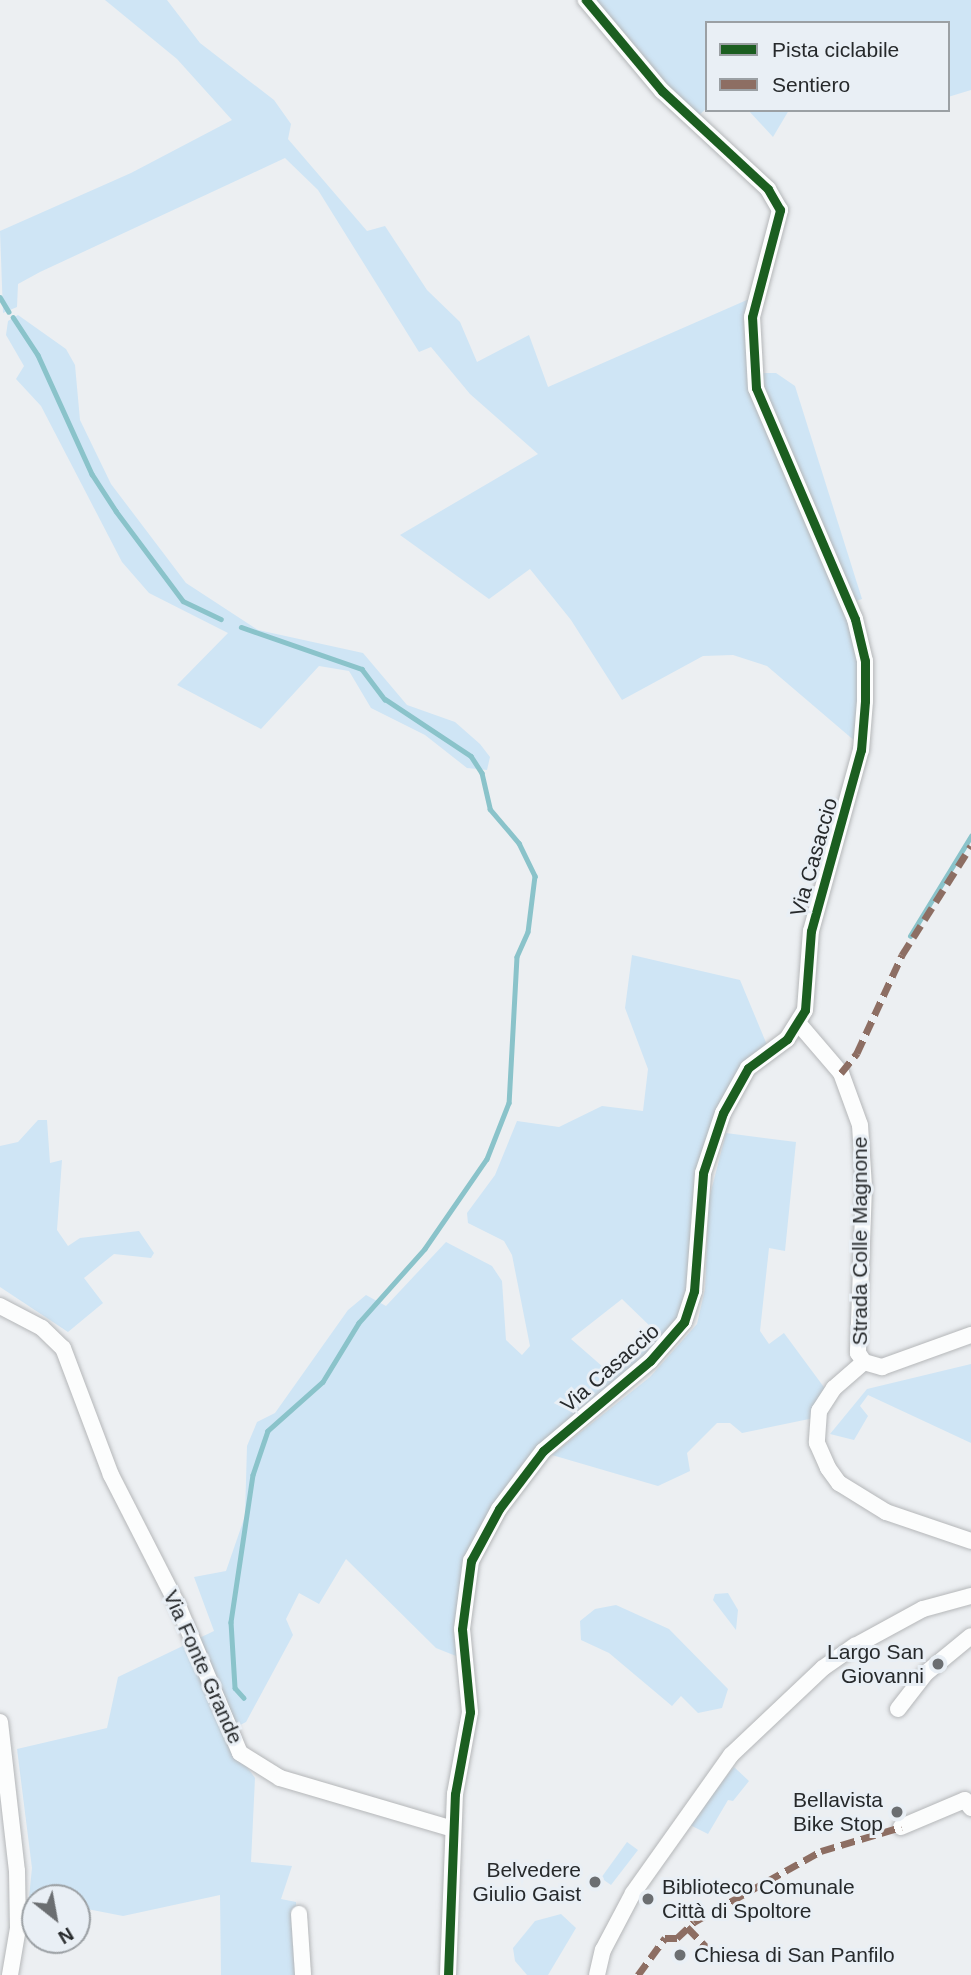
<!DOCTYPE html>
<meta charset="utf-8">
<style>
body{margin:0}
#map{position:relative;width:971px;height:1975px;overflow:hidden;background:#eceff2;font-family:Arial,sans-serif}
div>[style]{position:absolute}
.green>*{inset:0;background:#cfe5f5}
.stream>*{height:4.5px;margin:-2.25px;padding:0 2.25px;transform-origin:2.25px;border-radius:2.25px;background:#8ac3ca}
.roads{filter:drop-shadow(0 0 2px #b5b7b9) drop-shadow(0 0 2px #b5b7b9)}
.minor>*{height:16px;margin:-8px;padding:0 8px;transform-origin:8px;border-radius:8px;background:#fcfdfd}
.quiet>*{height:7px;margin-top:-3.5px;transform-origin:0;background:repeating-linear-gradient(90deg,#8d6e63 0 14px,transparent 0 21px)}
.cycleway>*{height:9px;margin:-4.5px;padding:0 4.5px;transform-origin:4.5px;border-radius:4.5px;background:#1b5e20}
.dots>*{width:19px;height:19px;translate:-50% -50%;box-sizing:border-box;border:4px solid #e9eff5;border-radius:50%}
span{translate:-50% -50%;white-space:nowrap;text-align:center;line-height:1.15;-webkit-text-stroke:6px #e9eff5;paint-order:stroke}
.street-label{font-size:21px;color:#26292b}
.poi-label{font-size:21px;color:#26292b}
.right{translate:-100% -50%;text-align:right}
.left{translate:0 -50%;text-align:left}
.legend{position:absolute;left:705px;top:21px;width:245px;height:91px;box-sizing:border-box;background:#e9eff5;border:2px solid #9ba0a4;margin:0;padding:9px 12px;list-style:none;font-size:21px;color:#26292b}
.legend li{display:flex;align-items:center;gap:14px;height:35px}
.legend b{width:35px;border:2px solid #9ba0a4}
.north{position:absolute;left:21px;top:1884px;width:70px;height:70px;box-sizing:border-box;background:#e9eff5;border:2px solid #9ba0a4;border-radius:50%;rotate:149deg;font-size:19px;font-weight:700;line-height:28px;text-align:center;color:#26292b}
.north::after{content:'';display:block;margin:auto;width:24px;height:32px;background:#6b6e71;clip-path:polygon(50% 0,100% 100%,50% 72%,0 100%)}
</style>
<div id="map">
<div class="green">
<div style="clip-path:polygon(105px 0,167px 0,200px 43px,274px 100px,291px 124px,288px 139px,367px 231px,385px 226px,427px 290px,460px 322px,477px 362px,529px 335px,548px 387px,756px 296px,748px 347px,850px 616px,859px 655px,856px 742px,767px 666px,733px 655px,703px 656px,622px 700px,571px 620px,530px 569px,489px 599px,400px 535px,538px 454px,470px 394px,431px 347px,419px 352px,318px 190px,285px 158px,40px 272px,18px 284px,17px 307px,3px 313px,0 231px,131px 173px,232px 120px,177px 59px)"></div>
<div style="clip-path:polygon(592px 0,971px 0,971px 90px,948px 97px,948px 23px,707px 23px,707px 108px,697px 117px,666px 88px)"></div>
<div style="clip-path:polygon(748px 110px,789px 110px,773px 137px)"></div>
<div style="clip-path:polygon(18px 315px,66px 349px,75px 365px,80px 420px,111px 484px,186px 583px,258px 630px,363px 653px,407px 705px,455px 722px,480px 744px,490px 757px,487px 770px,467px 768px,425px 735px,371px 708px,349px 671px,319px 666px,261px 729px,177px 685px,228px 633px,149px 593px,122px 562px,41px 406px,16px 379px,24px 366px,6px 335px,8px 321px)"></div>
<div style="clip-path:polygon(762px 373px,776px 373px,795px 386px,862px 599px,853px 602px,768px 402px)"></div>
<div style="clip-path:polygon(evenodd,632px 955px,740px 980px,767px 1045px,715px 1123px,690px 1283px,677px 1327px,546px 1441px,476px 1542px,461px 1658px,436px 1648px,346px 1559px,319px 1604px,299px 1593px,286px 1619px,293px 1635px,246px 1722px,223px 1734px,255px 1778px,251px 1862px,292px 1866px,281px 1899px,296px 1902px,300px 1975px,221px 1975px,220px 1895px,123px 1916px,77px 1907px,77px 1898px,29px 1898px,32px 1868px,17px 1749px,107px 1728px,118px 1677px,214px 1631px,194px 1577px,226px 1571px,245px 1516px,247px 1446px,257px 1422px,275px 1413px,348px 1310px,366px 1295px,386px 1306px,446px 1242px,492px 1266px,502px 1281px,506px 1340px,522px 1355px,530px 1346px,512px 1255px,504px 1241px,468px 1223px,467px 1213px,495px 1175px,517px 1121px,559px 1127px,602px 1106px,643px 1111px,648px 1069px,625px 1008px,632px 955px,622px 1299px,655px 1331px,611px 1374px,571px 1339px,622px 1299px)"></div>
<div style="clip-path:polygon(38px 1120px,47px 1120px,50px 1163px,62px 1160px,57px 1230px,68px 1246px,80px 1238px,139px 1231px,154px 1253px,151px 1258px,114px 1254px,84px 1278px,103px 1303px,68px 1332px,0 1287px,0 1146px,18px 1142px)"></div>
<div style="clip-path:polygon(726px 1133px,796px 1142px,785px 1251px,769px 1248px,760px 1331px,769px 1344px,784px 1333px,826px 1390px,814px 1418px,742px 1433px,730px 1423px,717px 1423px,687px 1453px,690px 1471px,658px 1486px,552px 1455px,650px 1377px,697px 1324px,705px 1289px,709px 1199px)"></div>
<div style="clip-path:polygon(971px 1364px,971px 1443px,868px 1395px,860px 1406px,868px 1416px,854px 1440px,830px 1434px,867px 1389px)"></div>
<div style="clip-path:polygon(728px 1593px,738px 1610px,736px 1630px,713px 1600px,715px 1594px)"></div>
<div style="clip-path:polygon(616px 1605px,669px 1629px,728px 1689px,722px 1708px,698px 1713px,681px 1696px,672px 1706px,609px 1653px,581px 1640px,580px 1621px,595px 1609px)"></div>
<div style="clip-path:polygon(734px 1767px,749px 1781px,733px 1801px,728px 1800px,708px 1834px,688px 1824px)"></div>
<div style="clip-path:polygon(627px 1842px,638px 1850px,611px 1885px,601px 1878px)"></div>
<div style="clip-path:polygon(561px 1914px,576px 1928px,548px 1975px,527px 1975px,515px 1961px,513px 1948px,535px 1921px)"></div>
</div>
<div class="stream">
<div style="left:0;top:297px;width:17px;rotate:59deg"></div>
<div style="left:13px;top:317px;width:45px;rotate:56.7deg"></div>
<div style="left:38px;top:355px;width:131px;rotate:65.6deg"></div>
<div style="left:92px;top:474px;width:44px;rotate:57deg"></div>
<div style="left:116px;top:511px;width:112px;rotate:53.3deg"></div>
<div style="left:183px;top:601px;width:42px;rotate:25.3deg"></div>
<div style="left:241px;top:627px;width:128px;rotate:19.1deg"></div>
<div style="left:362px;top:669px;width:38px;rotate:53deg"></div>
<div style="left:385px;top:699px;width:103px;rotate:33.5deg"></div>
<div style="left:471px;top:756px;width:20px;rotate:57deg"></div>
<div style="left:482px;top:773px;width:37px;rotate:77deg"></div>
<div style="left:490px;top:809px;width:45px;rotate:49.5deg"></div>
<div style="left:519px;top:843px;width:37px;rotate:64deg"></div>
<div style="left:535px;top:876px;width:56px;rotate:97.1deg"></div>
<div style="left:528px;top:932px;width:27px;rotate:114deg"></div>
<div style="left:517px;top:957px;width:146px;rotate:93.1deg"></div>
<div style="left:509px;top:1103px;width:60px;rotate:111.4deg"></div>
<div style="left:487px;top:1159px;width:109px;rotate:124.6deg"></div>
<div style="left:425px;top:1249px;width:99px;rotate:131.7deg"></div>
<div style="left:359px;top:1323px;width:69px;rotate:121.4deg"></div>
<div style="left:323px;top:1382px;width:74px;rotate:138.3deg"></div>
<div style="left:268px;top:1431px;width:46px;rotate:108.8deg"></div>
<div style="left:253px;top:1475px;width:149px;rotate:98.5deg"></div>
<div style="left:231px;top:1622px;width:66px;rotate:86.5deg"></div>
<div style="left:235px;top:1688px;width:13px;rotate:48deg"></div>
<div style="left:910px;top:936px;width:117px;rotate:-58.6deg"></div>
</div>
<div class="roads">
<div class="minor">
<div style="left:799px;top:1024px;width:65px;rotate:49.4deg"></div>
<div style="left:841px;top:1073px;width:55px;rotate:69.9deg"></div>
<div style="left:860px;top:1125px;width:62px;rotate:86.3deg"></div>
<div style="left:864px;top:1187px;width:166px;rotate:92.1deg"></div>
<div style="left:858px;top:1353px;width:11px;rotate:56deg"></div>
<div style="left:864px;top:1362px;width:19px;rotate:16deg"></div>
<div style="left:882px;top:1367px;width:95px;rotate:-19.8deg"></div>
<div style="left:0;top:1306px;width:47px;rotate:27.6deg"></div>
<div style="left:42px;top:1328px;width:29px;rotate:44deg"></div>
<div style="left:63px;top:1348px;width:136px;rotate:69.3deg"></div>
<div style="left:111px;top:1475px;width:149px;rotate:62.9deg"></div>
<div style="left:179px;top:1608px;width:157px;rotate:67.2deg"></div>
<div style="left:240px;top:1753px;width:47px;rotate:32deg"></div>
<div style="left:280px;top:1778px;width:180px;rotate:16.4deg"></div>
<div style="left:864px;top:1362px;width:40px;rotate:139deg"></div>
<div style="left:834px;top:1388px;width:27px;rotate:123deg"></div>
<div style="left:819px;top:1411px;width:32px;rotate:94deg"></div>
<div style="left:817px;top:1443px;width:27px;rotate:66deg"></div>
<div style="left:828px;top:1468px;width:19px;rotate:54deg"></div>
<div style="left:839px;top:1483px;width:55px;rotate:31.7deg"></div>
<div style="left:886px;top:1512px;width:90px;rotate:18.8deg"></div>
<div style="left:898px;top:1709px;width:46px;rotate:-52.1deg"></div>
<div style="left:926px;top:1673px;width:58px;rotate:-39.4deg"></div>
<div style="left:0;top:1722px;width:150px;rotate:83.5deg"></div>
<div style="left:17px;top:1871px;width:57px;rotate:89deg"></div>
<div style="left:18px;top:1928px;width:48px;rotate:99.7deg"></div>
<div style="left:901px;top:1827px;width:69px;rotate:-22.9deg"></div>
<div style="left:965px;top:1800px;width:10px;rotate:53deg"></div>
<div style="left:299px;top:1914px;width:61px;rotate:86.2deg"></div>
<div style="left:448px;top:1975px;width:181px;rotate:-87.8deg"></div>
<div style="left:455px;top:1794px;width:83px;rotate:-79.6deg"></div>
<div style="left:470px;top:1712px;width:83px;rotate:-95.5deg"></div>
<div style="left:462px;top:1629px;width:69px;rotate:-82.5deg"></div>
<div style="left:471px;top:1561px;width:59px;rotate:-61.7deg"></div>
<div style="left:499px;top:1509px;width:73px;rotate:-52.8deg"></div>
<div style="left:543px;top:1451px;width:140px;rotate:-40.1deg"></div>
<div style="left:650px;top:1361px;width:52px;rotate:-48.9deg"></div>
<div style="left:684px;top:1322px;width:33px;rotate:-72deg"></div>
<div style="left:694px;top:1291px;width:118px;rotate:-85.6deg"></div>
<div style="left:703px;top:1173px;width:63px;rotate:-71.6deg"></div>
<div style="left:723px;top:1113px;width:51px;rotate:-60.9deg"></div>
<div style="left:748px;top:1068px;width:49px;rotate:-36.6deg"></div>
<div style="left:787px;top:1039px;width:34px;rotate:-58deg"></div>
<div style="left:805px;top:1010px;width:79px;rotate:-85.7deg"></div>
<div style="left:811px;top:931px;width:188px;rotate:-74.6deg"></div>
<div style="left:861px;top:750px;width:49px;rotate:-85.3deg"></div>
<div style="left:865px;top:701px;width:40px;rotate:-90deg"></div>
<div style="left:865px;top:661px;width:43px;rotate:-103.4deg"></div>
<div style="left:855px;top:619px;width:251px;rotate:-113.2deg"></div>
<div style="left:756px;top:388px;width:71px;rotate:-93.2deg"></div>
<div style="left:752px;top:317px;width:111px;rotate:-75.3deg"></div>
<div style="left:780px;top:210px;width:24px;rotate:-120deg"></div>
<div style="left:768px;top:189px;width:144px;rotate:-137.2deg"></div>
<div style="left:662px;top:91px;width:119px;rotate:-129.9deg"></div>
<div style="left:597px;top:1975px;width:26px;rotate:-77deg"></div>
<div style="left:603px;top:1950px;width:64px;rotate:-62.2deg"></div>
<div style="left:633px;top:1893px;width:169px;rotate:-54.6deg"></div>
<div style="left:731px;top:1755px;width:127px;rotate:-43.4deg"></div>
<div style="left:823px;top:1668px;width:39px;rotate:-35deg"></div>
<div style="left:855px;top:1646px;width:77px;rotate:-28.6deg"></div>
<div style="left:923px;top:1609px;width:50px;rotate:-15.2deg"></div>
</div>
</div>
<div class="quiet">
<div style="left:841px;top:1073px;width:26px;rotate:-51deg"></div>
<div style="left:857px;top:1053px;width:108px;rotate:-65.3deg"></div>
<div style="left:902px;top:955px;width:129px;rotate:-57.7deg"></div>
<div style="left:687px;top:1927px;width:43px;rotate:45.9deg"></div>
<div style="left:638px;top:1975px;width:46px;rotate:-53.9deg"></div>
<div style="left:665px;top:1938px;width:12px"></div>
<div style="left:677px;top:1938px;width:23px;rotate:-43deg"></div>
<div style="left:694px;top:1922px;width:145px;rotate:-29.2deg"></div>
<div style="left:821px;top:1851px;width:84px;rotate:-16.7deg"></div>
</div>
<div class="cycleway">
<div style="left:448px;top:1975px;width:181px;rotate:-87.8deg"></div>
<div style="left:455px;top:1794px;width:83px;rotate:-79.6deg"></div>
<div style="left:470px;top:1712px;width:83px;rotate:-95.5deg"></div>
<div style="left:462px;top:1629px;width:69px;rotate:-82.5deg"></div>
<div style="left:471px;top:1561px;width:59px;rotate:-61.7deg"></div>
<div style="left:499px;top:1509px;width:73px;rotate:-52.8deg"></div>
<div style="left:543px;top:1451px;width:140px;rotate:-40.1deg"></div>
<div style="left:650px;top:1361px;width:52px;rotate:-48.9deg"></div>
<div style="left:684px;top:1322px;width:33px;rotate:-72deg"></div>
<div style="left:694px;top:1291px;width:118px;rotate:-85.6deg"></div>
<div style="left:703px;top:1173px;width:63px;rotate:-71.6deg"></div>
<div style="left:723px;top:1113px;width:51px;rotate:-60.9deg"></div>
<div style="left:748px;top:1068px;width:49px;rotate:-36.6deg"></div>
<div style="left:787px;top:1039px;width:34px;rotate:-58deg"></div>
<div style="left:805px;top:1010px;width:79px;rotate:-85.7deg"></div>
<div style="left:811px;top:931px;width:188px;rotate:-74.6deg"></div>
<div style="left:861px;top:750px;width:49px;rotate:-85.3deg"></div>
<div style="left:865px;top:701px;width:40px;rotate:-90deg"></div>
<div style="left:865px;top:661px;width:43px;rotate:-103.4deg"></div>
<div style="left:855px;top:619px;width:251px;rotate:-113.2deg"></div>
<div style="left:756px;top:388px;width:71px;rotate:-93.2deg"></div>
<div style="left:752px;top:317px;width:111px;rotate:-75.3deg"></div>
<div style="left:780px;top:210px;width:24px;rotate:-120deg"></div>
<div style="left:768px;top:189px;width:144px;rotate:-137.2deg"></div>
<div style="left:662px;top:91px;width:119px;rotate:-129.9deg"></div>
</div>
<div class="dots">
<div style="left:938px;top:1664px;background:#6b6e71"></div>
<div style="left:897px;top:1812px;background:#6b6e71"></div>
<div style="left:595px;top:1882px;background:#6b6e71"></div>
<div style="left:648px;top:1899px;background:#6b6e71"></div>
<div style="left:680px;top:1955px;background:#6b6e71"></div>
</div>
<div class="street-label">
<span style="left:814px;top:857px;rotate:-74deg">Via Casaccio</span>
<span style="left:860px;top:1241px;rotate:-90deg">Strada Colle Magnone</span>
<span style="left:610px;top:1368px;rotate:-41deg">Via Casaccio</span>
<span style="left:203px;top:1667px;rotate:66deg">Via Fonte Grande</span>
</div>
<div class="poi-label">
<span class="right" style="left:924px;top:1664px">Largo San<br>Giovanni</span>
<span class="right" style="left:883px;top:1812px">Bellavista<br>Bike Stop</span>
<span class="right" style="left:581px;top:1882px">Belvedere<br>Giulio Gaist</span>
<span class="left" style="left:662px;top:1899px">Biblioteco Comunale<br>Città di Spoltore</span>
<span class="left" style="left:694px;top:1955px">Chiesa di San Panfilo</span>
</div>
<ul class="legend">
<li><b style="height:9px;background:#1b5e20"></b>Pista ciclabile</li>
<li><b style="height:9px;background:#8d6e63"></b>Sentiero</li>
</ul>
<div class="north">N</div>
</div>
